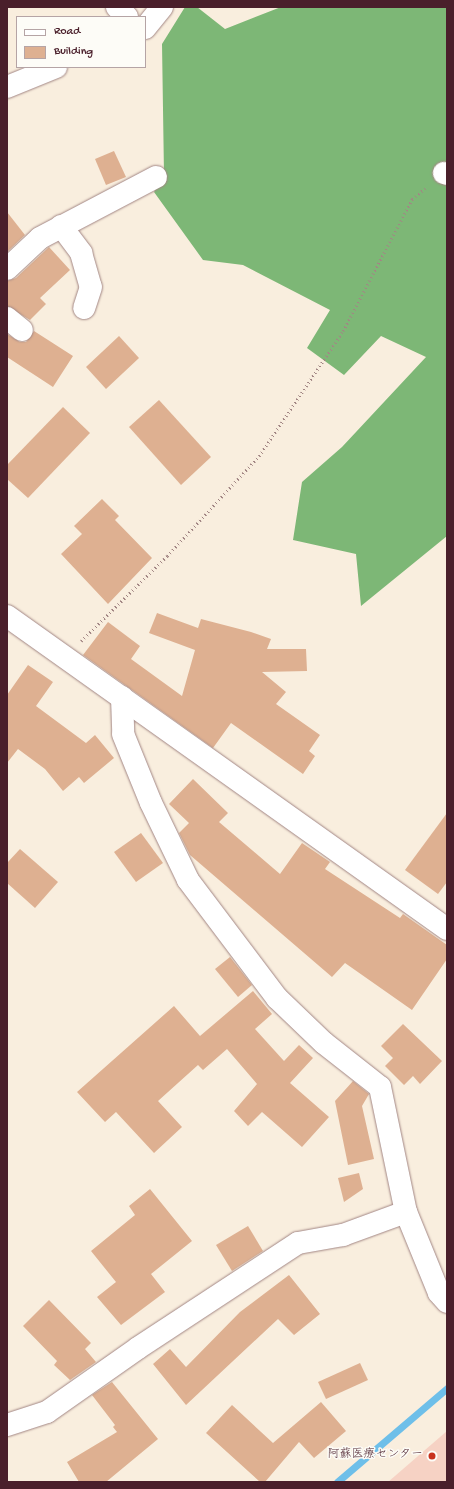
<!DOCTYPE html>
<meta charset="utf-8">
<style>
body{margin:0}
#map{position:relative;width:454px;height:1489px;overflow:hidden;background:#f9eede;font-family:"Gochi Hand","Klee One",sans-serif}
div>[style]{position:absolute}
.built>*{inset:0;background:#f6d2c4}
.forest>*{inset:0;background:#7db776}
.stream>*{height:7px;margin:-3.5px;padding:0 3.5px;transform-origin:3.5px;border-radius:3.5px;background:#6ebfe9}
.building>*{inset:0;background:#deb091}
.path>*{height:2.5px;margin-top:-1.25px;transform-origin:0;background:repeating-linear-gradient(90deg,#a28684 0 1px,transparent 0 4px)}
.roads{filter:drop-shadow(0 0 1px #a28684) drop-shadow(0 0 1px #a28684)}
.minor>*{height:22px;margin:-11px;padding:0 11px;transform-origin:11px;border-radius:11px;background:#fff}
.dots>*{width:11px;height:11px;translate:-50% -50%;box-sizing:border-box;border:2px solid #fdfcf7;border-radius:50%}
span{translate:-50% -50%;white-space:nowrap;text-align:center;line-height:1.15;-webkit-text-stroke:3px #fdfcf7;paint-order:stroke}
.poi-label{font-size:12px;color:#4a1f2b}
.right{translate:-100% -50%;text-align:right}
.frame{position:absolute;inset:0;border:8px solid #4a1f2b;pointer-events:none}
.legend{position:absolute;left:16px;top:16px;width:130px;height:52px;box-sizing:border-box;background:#fdfcf7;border:1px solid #b5a4a5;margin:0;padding:5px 7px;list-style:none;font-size:12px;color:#4a1f2b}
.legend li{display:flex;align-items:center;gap:8px;height:20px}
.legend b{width:20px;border:1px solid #b5a4a5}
</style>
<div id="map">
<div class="built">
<div style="clip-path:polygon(447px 1431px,447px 1482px,388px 1482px)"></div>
</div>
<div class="forest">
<div style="clip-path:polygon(185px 7px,197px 7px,225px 29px,281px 7px,447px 7px,447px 536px,361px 606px,356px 554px,293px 540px,302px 482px,342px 447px,426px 357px,381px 336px,344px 375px,307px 348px,330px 310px,243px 265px,203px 260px,154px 192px,164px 175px,162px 44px)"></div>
</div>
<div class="stream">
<div style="left:337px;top:1482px;width:145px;rotate:-40.5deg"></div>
</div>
<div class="building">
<div style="clip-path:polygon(114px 151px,126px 177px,106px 185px,95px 159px)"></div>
<div style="clip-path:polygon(7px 212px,25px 235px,7px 252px)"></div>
<div style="clip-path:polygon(49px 247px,70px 270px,40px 298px,46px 304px,30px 320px,7px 306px,7px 281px,16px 278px)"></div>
<div style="clip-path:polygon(34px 331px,73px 356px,53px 387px,7px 357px,7px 334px,20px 342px,26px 342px)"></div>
<div style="clip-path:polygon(119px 336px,139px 358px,106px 389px,86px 367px)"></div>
<div style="clip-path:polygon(159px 400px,211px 457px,181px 485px,129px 427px)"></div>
<div style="clip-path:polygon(63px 407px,90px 433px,28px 498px,7px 479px,7px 465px)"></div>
<div style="clip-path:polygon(102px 499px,119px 516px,115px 520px,152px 558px,108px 604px,61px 554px,82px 534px,74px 526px)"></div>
<div style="clip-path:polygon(157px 613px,198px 628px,201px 619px,251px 632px,271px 639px,267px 649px,306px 649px,307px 671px,262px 672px,286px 692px,276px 704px,320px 735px,309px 751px,315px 756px,303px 774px,231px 723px,213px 748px,83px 655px,108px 622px,140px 646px,131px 659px,182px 696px,195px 650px,149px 633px)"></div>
<div style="clip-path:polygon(28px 665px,53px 682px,36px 706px,86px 743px,95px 735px,114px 758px,84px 783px,79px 777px,63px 791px,45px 769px,18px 749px,7px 763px,7px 695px)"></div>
<div style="clip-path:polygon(193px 779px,228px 813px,219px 822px,280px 874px,302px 843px,330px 862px,325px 869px,400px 918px,403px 914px,447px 945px,447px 959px,412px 1010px,345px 963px,332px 977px,190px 855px,179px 833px,189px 823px,169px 804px)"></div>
<div style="clip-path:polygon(447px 813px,447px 882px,438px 894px,405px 870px)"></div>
<div style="clip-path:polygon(141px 833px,163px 863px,136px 882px,114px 852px)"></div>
<div style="clip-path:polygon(20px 849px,58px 882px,35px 908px,7px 883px,7px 863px)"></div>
<div style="clip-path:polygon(230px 957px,252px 985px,238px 997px,215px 969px)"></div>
<div style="clip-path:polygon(253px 991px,272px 1014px,255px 1029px,284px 1061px,299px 1045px,313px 1058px,290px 1083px,329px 1117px,302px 1147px,262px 1112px,248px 1126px,234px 1111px,257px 1084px,227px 1049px,203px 1070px,198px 1065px,158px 1101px,182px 1127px,154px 1153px,116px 1112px,105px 1122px,77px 1092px,174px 1006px,200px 1036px)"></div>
<div style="clip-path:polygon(403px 1024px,442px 1061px,420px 1084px,413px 1076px,404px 1085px,385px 1066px,393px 1058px,381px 1046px)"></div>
<div style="clip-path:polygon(353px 1081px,369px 1094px,362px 1106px,374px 1159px,348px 1165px,335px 1101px)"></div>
<div style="clip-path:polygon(359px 1173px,363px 1189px,344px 1202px,338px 1178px)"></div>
<div style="clip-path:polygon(150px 1189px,192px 1241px,151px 1274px,165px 1292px,121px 1325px,97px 1297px,116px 1282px,91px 1251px,135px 1215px,129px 1206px)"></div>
<div style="clip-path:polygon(248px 1226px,263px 1251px,232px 1271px,216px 1245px)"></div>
<div style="clip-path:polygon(289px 1275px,320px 1314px,294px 1335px,278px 1319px,186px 1405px,153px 1364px,170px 1349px,186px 1367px,240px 1312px)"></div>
<div style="clip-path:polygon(49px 1300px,91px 1343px,85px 1349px,96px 1362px,70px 1380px,54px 1365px,57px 1361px,23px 1326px)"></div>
<div style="clip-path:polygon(360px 1363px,368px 1380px,326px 1399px,318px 1382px)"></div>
<div style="clip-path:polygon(112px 1382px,158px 1439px,106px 1482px,79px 1482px,67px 1462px,117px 1432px,113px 1427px,115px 1425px,92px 1395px)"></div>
<div style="clip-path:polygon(321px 1402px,346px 1431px,314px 1458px,299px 1442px,265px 1482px,260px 1482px,206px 1433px,232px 1405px,273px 1443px)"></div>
</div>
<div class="path">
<div style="left:81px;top:641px;width:121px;rotate:-44.7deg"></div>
<div style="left:167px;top:556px;width:136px;rotate:-47.4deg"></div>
<div style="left:259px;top:456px;width:151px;rotate:-56.1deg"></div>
<div style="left:343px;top:331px;width:149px;rotate:-62.4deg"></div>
<div style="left:412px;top:199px;width:19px;rotate:-39deg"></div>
</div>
<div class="roads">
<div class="minor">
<div style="left:117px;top:7px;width:14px;rotate:45deg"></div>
<div style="left:145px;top:28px;width:27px;rotate:-51deg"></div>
<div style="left:7px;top:87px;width:53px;rotate:-22.2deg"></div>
<div style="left:444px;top:173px;width:3px;rotate:18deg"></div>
<div style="left:61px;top:226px;width:34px;rotate:53deg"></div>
<div style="left:81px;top:253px;width:35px;rotate:74deg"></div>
<div style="left:91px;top:287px;width:22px;rotate:108deg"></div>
<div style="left:7px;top:269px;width:45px;rotate:-43.2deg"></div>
<div style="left:40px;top:238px;width:131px;rotate:-27.7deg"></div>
<div style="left:7px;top:318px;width:19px;rotate:39deg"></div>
<div style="left:7px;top:616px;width:540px;rotate:35.43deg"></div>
<div style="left:122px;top:697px;width:37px;rotate:88deg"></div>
<div style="left:123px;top:734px;width:74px;rotate:67.9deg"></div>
<div style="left:151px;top:803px;width:85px;rotate:64.3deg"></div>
<div style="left:188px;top:880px;width:148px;rotate:53deg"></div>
<div style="left:277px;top:998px;width:65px;rotate:43.8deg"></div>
<div style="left:324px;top:1043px;width:71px;rotate:38.2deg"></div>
<div style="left:380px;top:1087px;width:128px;rotate:78.3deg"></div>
<div style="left:406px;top:1212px;width:87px;rotate:67.8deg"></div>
<div style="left:439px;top:1293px;width:12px;rotate:48deg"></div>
<div style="left:7px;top:1425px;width:42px;rotate:-18deg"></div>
<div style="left:47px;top:1412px;width:111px;rotate:-35.1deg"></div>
<div style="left:138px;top:1348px;width:191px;rotate:-33.3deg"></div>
<div style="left:298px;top:1243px;width:46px;rotate:-10.1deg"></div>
<div style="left:343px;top:1235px;width:67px;rotate:-20.1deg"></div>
</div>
</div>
<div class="dots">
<div style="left:432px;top:1456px;background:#c8321e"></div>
</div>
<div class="poi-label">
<span class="right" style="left:423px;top:1456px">阿蘇医療センター</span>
</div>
<div class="frame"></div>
<ul class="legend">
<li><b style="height:5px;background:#fff"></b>Road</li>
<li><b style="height:11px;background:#deb091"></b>Building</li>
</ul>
</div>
